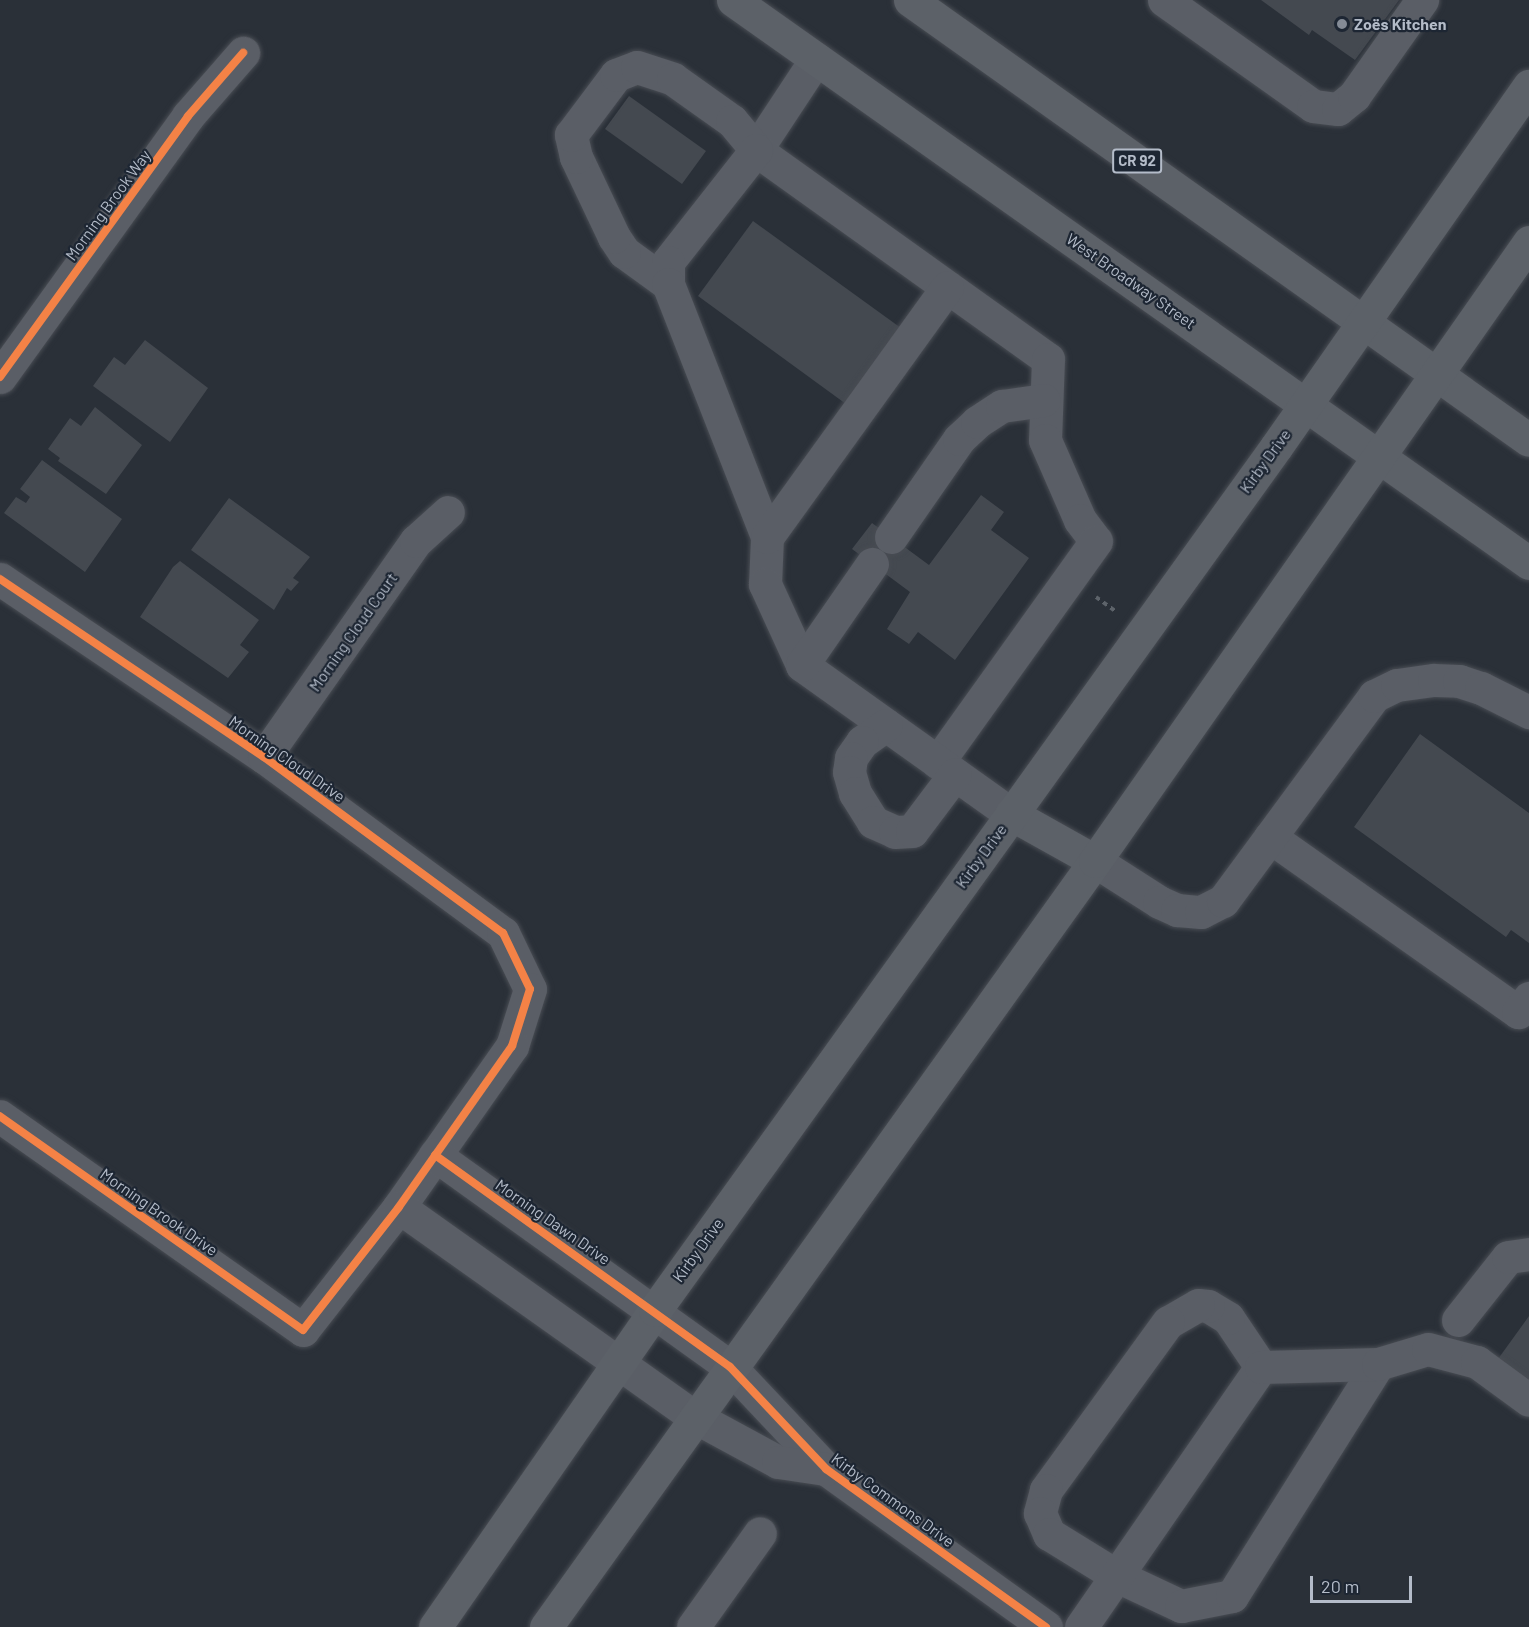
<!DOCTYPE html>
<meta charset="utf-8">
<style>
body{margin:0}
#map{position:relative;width:1529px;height:1627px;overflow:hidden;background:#2a3038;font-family:Barlow,sans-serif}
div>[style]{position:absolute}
.building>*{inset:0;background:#444950}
.path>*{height:4px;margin-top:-2px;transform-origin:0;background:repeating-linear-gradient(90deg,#5d636a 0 4.5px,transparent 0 9px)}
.roads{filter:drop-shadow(0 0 2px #484c53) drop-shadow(0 0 2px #484c53)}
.minor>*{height:33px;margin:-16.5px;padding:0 16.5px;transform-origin:16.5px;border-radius:16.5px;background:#5a5e66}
.major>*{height:33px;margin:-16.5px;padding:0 16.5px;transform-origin:16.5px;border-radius:16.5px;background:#5c6168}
.cycleway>*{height:8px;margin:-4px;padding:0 4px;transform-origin:4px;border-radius:4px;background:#f48246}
.dots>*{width:16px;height:16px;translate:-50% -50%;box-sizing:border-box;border:3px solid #1d2633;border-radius:50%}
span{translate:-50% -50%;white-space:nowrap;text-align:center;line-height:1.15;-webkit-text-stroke:4.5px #1d2633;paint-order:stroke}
.shield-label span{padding:2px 4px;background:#1d2633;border:2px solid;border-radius:4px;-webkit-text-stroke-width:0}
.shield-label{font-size:15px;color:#b4bcc9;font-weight:700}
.poi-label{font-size:16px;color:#b4bcc9;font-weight:700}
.left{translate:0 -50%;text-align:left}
.street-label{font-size:16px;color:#b4bcc9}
.scale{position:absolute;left:1310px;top:1576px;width:102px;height:27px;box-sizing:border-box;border:3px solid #b4bcc9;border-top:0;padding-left:8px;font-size:18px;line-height:21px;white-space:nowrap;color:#b4bcc9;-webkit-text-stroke:4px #1d2633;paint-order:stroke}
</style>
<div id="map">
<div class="building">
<div style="clip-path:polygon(1261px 0,1399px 0,1355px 60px,1312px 30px,1309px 35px)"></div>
<div style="clip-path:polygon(629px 96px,706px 151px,682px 184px,605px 129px)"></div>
<div style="clip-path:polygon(753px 221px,901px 328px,846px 404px,698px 296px)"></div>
<div style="clip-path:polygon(145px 340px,208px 388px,170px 442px,93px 386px,114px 357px,125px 365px)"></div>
<div style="clip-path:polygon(95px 407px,142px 445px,106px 494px,58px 461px,60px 458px,48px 449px,70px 418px,81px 426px)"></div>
<div style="clip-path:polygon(42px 460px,122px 519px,85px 572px,4px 513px,16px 497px,26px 503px,30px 497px,20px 489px)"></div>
<div style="clip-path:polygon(981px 495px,1004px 512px,991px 530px,1029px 558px,955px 660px,918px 632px,909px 644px,887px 629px,910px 592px,852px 549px,872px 523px,929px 565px)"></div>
<div style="clip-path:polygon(229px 498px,310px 557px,293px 578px,299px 582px,291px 591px,287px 588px,274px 610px,191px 550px)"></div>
<div style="clip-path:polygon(180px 561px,259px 620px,240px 645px,249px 652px,228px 678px,140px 617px,173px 567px)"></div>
<div style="clip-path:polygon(1420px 734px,1529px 813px,1529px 943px,1511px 930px,1506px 937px,1354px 827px)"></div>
<div style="clip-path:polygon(1529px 1316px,1529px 1381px,1498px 1359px)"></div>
</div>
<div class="path">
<div style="left:1096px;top:597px;width:26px;rotate:36deg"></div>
</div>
<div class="roads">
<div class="minor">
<div style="left:1164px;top:0;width:183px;rotate:35.4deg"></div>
<div style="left:1313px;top:106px;width:25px;rotate:7deg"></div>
<div style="left:1338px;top:109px;width:21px;rotate:-39deg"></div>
<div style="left:1354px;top:96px;width:118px;rotate:-54.7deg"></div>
<div style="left:816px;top:59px;width:109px;rotate:123.4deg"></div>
<div style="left:756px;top:150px;width:359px;rotate:35.6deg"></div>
<div style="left:1048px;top:359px;width:81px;rotate:92.1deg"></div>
<div style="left:1045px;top:440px;width:87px;rotate:66.4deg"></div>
<div style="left:1080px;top:520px;width:26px;rotate:53deg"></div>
<div style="left:1096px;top:541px;width:272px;rotate:125.6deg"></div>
<div style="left:668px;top:284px;width:54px;rotate:-144deg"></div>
<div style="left:624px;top:252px;width:18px;rotate:-124deg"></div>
<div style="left:614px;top:237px;width:89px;rotate:-115.4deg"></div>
<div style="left:576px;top:157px;width:23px;rotate:-103deg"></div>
<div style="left:571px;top:135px;width:75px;rotate:-53.1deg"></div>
<div style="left:616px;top:75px;width:22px;rotate:-21deg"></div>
<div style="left:637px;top:67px;width:38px;rotate:18deg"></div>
<div style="left:673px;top:79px;width:72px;rotate:35.4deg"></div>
<div style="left:732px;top:121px;width:38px;rotate:50deg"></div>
<div style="left:756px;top:150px;width:142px;rotate:128.2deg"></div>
<div style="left:668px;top:262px;width:22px;rotate:90deg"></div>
<div style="left:668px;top:284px;width:272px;rotate:68.6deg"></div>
<div style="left:767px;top:537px;width:47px;rotate:92.4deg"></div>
<div style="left:765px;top:584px;width:89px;rotate:65.4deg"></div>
<div style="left:802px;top:665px;width:257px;rotate:35.5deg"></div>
<div style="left:0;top:377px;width:322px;rotate:-54.2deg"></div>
<div style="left:188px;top:116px;width:84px;rotate:-48.9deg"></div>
<div style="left:767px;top:537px;width:308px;rotate:-54.2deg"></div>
<div style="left:891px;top:537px;width:119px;rotate:-55.2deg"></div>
<div style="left:959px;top:439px;width:25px;rotate:-43deg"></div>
<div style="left:977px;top:422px;width:30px;rotate:-33deg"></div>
<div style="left:1002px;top:406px;width:42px;rotate:-8.1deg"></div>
<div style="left:0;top:579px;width:318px;rotate:34deg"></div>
<div style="left:264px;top:757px;width:297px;rotate:36.4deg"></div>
<div style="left:503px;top:933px;width:62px;rotate:64.3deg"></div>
<div style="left:530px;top:989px;width:60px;rotate:107.5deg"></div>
<div style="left:512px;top:1046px;width:197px;rotate:125.1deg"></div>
<div style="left:399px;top:1207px;width:156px;rotate:128deg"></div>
<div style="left:303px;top:1330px;width:371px;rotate:-144.8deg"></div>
<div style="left:802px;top:665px;width:123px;rotate:-55.3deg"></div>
<div style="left:886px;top:725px;width:29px;rotate:145deg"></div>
<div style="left:862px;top:742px;width:19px;rotate:125deg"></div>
<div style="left:851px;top:758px;width:14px;rotate:98deg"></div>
<div style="left:849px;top:772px;width:22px;rotate:74deg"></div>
<div style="left:855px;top:793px;width:34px;rotate:58deg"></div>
<div style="left:873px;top:822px;width:24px;rotate:24deg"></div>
<div style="left:895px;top:832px;width:17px;rotate:-3deg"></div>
<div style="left:912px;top:831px;width:71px;rotate:-53deg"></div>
<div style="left:264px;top:757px;width:264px;rotate:-54.9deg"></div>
<div style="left:416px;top:541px;width:43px;rotate:-42.2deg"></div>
<div style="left:1270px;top:837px;width:304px;rotate:35.2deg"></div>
<div style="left:1518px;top:1012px;width:18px;rotate:-52deg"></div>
<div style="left:1095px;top:861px;width:76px;rotate:32.6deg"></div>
<div style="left:1159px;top:902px;width:20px;rotate:24deg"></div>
<div style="left:1177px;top:910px;width:24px;rotate:5deg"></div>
<div style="left:1201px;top:912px;width:25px;rotate:-27deg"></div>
<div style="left:1223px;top:901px;width:255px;rotate:-53.6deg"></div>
<div style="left:1374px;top:696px;width:25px;rotate:-26deg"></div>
<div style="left:1397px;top:685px;width:37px;rotate:-8deg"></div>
<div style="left:1434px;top:680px;width:25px;rotate:2deg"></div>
<div style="left:1459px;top:681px;width:23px;rotate:18deg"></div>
<div style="left:1481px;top:688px;width:54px;rotate:26.6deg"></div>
<div style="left:435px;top:1155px;width:363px;rotate:35.7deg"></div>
<div style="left:730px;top:1367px;width:140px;rotate:46.7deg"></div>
<div style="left:826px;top:1469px;width:271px;rotate:35.7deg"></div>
<div style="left:399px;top:1207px;width:363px;rotate:35.4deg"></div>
<div style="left:695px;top:1417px;width:94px;rotate:28.5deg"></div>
<div style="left:778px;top:1462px;width:49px;rotate:8.3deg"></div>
<div style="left:1458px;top:1320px;width:80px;rotate:-51.6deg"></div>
<div style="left:1508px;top:1257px;width:21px;rotate:-8deg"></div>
<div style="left:1261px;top:1367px;width:59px;rotate:-124deg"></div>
<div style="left:1228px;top:1318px;width:23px;rotate:-149deg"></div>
<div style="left:1208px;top:1306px;width:10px;rotate:-174deg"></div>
<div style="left:1198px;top:1305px;width:34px;rotate:150deg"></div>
<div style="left:1168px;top:1322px;width:208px;rotate:126deg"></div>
<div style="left:1046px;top:1490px;width:24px;rotate:105deg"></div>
<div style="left:1040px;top:1513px;width:23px;rotate:67deg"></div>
<div style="left:1049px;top:1534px;width:80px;rotate:31.7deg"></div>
<div style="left:1117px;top:1576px;width:71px;rotate:25.1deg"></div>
<div style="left:1181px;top:1606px;width:52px;rotate:-11.1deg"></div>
<div style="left:1232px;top:1596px;width:274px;rotate:-57.8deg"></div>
<div style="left:693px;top:1627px;width:115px;rotate:-54.5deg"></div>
<div style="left:1081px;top:1627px;width:316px;rotate:-55.3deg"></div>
<div style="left:1261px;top:1367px;width:117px;rotate:-1.5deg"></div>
<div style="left:1378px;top:1364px;width:52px;rotate:-16.7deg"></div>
<div style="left:1428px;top:1349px;width:51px;rotate:14.9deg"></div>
<div style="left:1477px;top:1362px;width:64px;rotate:36.2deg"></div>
</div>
<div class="major">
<div style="left:733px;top:0;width:975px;rotate:35.27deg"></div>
<div style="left:910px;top:0;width:759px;rotate:35.41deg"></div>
<div style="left:1011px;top:814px;width:96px;rotate:29.2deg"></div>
<div style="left:435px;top:1627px;width:386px;rotate:-55.2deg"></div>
<div style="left:655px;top:1310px;width:1063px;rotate:-54.26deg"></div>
<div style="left:1276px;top:447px;width:441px;rotate:-55deg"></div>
<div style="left:546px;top:1627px;width:942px;rotate:-54.37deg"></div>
<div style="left:1095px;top:861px;width:756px;rotate:-54.96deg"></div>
</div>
</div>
<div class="cycleway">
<div style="left:0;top:377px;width:322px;rotate:-54.2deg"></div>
<div style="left:188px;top:116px;width:84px;rotate:-48.9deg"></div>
<div style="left:0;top:579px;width:318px;rotate:34deg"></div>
<div style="left:264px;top:757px;width:297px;rotate:36.4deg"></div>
<div style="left:503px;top:933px;width:62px;rotate:64.3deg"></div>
<div style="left:530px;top:989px;width:60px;rotate:107.5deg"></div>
<div style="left:512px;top:1046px;width:197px;rotate:125.1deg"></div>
<div style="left:399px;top:1207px;width:156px;rotate:128deg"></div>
<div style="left:303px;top:1330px;width:371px;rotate:-144.8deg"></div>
<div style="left:435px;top:1155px;width:363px;rotate:35.7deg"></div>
<div style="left:730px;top:1367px;width:140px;rotate:46.7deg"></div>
<div style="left:826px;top:1469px;width:271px;rotate:35.7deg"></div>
</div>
<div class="dots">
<div style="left:1342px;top:24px;background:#848b96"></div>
</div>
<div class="shield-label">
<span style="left:1137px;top:161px">CR 92</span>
</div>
<div class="poi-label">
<span class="left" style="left:1354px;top:24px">Zoës Kitchen</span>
</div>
<div class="street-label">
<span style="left:108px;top:205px;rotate:-54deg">Morning Brook Way</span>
<span style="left:1131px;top:281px;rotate:35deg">West Broadway Street</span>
<span style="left:1265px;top:461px;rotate:-54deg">Kirby Drive</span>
<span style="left:353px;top:632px;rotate:-55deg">Morning Cloud Court</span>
<span style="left:287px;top:759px;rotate:35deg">Morning Cloud Drive</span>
<span style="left:981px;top:856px;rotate:-54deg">Kirby Drive</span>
<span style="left:159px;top:1212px;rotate:35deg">Morning Brook Drive</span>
<span style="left:553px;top:1222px;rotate:35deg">Morning Dawn Drive</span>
<span style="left:698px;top:1250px;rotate:-54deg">Kirby Drive</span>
<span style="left:893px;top:1500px;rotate:36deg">Kirby Commons Drive</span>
</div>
<div class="scale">20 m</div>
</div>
